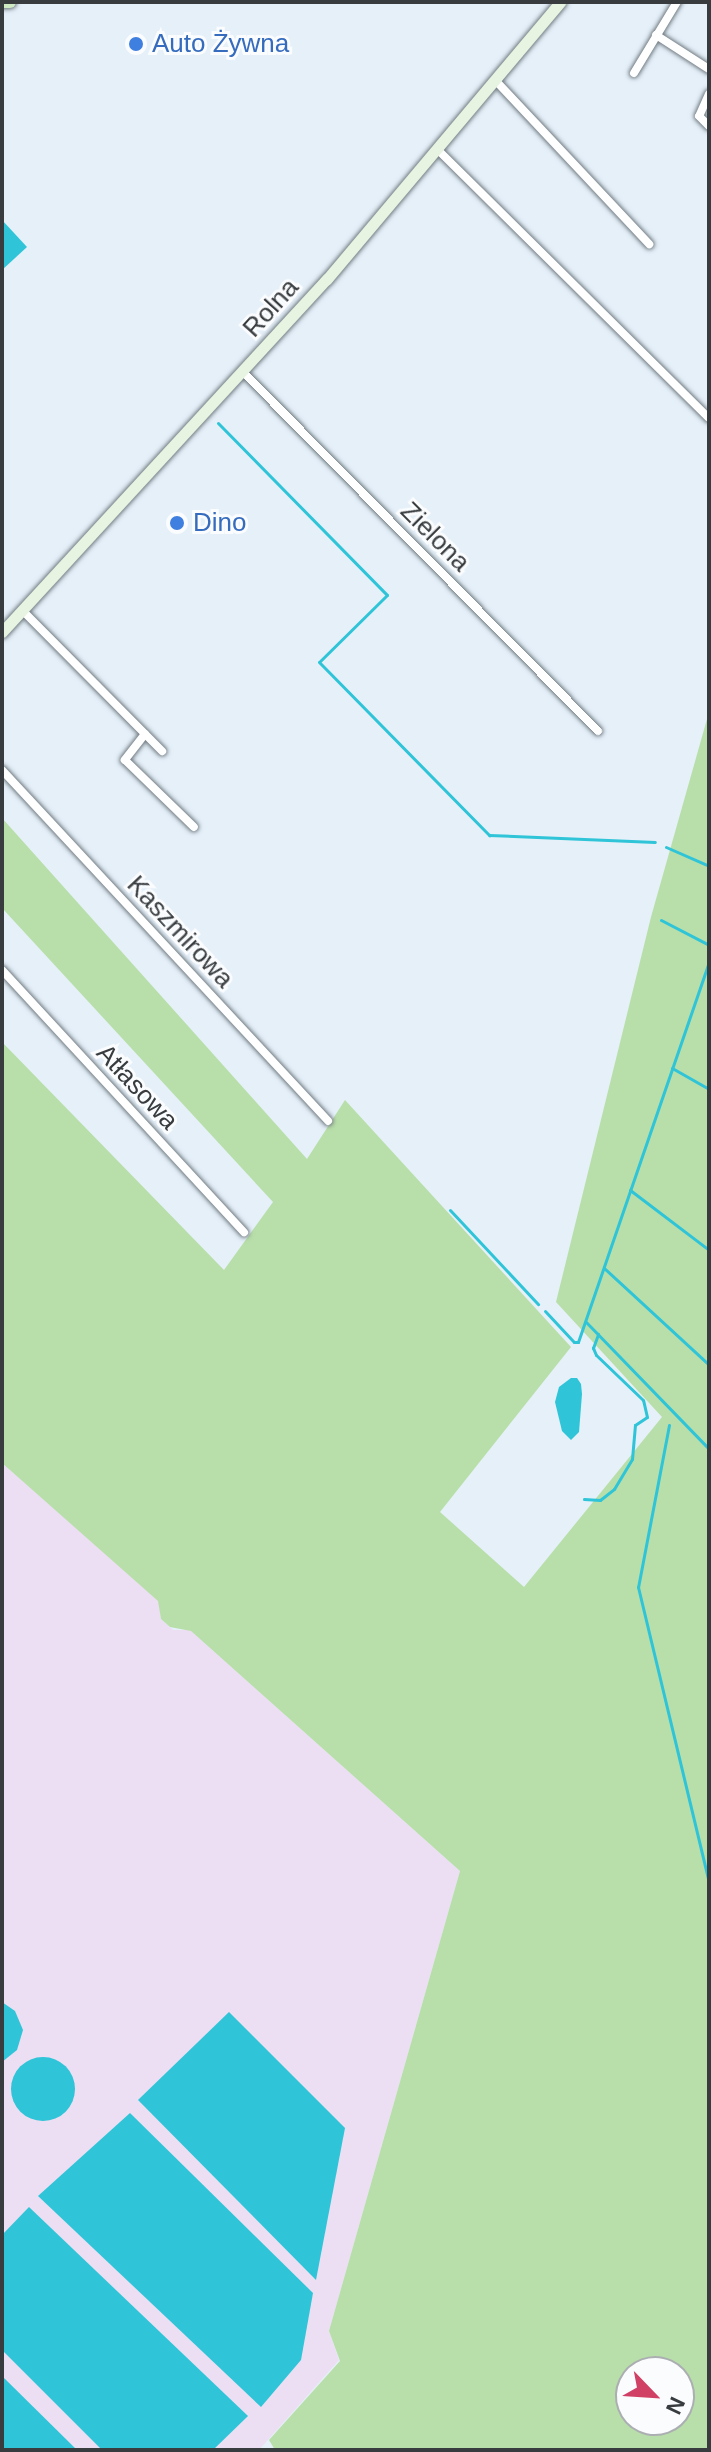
<!DOCTYPE html>
<meta charset="utf-8">
<style>
body{margin:0}
#map{position:relative;width:711px;height:2452px;overflow:hidden;background:#e5f0f9;font-family:Arial,sans-serif}
div>[style]{position:absolute}
.industrial>*{inset:0;background:#ecdff3}
.green>*{inset:0;background:#b8dfa9}
.water>*{inset:0;background:#2fc4d7}
.round{border-radius:50%}
.stream>*{height:3px;margin:-1.5px;padding:0 1.5px;transform-origin:1.5px;border-radius:1.5px;background:#2fc4d7}
.roads{filter:drop-shadow(0 0 2px #727c83) drop-shadow(0 0 2px #727c83)}
.street>*{height:8px;margin:-4px;padding:0 4px;transform-origin:4px;border-radius:4px;background:#fff}
.secondary>*{height:11px;margin:-5.5px;padding:0 5.5px;transform-origin:5.5px;border-radius:5.5px;background:#e7f4e1}
.primary>*{height:12px;margin:-6px;padding:0 6px;transform-origin:6px;border-radius:6px;background:#cfe9c3}
.dots>*{width:22px;height:22px;translate:-50% -50%;box-sizing:border-box;border:4px solid #fafcfe;border-radius:50%}
span{translate:-50% -50%;white-space:nowrap;text-align:center;line-height:1.15;-webkit-text-stroke:6px #fafcfe;paint-order:stroke}
.shop-label{font-size:26px;color:#366cbe}
.left{translate:0 -50%;text-align:left}
.street-label{font-size:26px;color:#383c3f}
.frame{position:absolute;inset:0;border:4px solid #383c3f;pointer-events:none}
.north{position:absolute;left:615px;top:2356px;width:80px;height:80px;box-sizing:border-box;background:#fafcfe;border:2px solid #acafb2;border-radius:50%;rotate:115deg;font-size:22px;font-weight:700;line-height:32px;text-align:center;color:#383c3f}
.north::after{content:'';display:block;margin:auto;width:28px;height:36px;background:#d04165;clip-path:polygon(50% 0,100% 100%,50% 72%,0 100%)}
</style>
<div id="map">
<div class="industrial">
<div style="clip-path:polygon(2px 1463px,159px 1601px,161px 1619px,173px 1630px,190px 1630px,460px 1871px,329px 2331px,339px 2360px,259px 2450px,2px 2450px)"></div>
</div>
<div class="green">
<div style="clip-path:polygon(evenodd,709px 712px,709px 2450px,275px 2450px,269px 2440px,340px 2361px,329px 2331px,460px 1871px,191px 1631px,170px 1627px,161px 1619px,158px 1601px,2px 1463px,2px 1042px,224px 1270px,273px 1202px,2px 908px,2px 818px,307px 1159px,345px 1100px,571px 1347px,440px 1512px,524px 1587px,662px 1417px,556px 1302px,651px 917px,709px 712px,631px 2372px,679px 2372px,679px 2420px,631px 2420px,631px 2372px)"></div>
</div>
<div class="water">
<div style="clip-path:polygon(2px 220px,27px 247px,2px 270px)"></div>
<div style="clip-path:polygon(571px 1378px,577px 1378px,581px 1384px,582px 1394px,579px 1432px,571px 1440px,562px 1431px,555px 1402px,559px 1387px)"></div>
<div style="clip-path:polygon(2px 2002px,15px 2011px,23px 2030px,17px 2050px,2px 2062px)"></div>
<div style="clip-path:polygon(229px 2012px,345px 2128px,316px 2280px,138px 2100px)"></div>
<div class="round" style="left:11px;top:2057px;width:64px;height:64px"></div>
<div style="clip-path:polygon(130px 2113px,313px 2293px,301px 2360px,261px 2407px,38px 2196px)"></div>
<div style="clip-path:polygon(29px 2207px,248px 2416px,213px 2450px,102px 2450px,2px 2350px,2px 2235px)"></div>
<div style="clip-path:polygon(2px 2376px,77px 2450px,2px 2450px)"></div>
</div>
<div class="stream">
<div style="left:218px;top:423px;width:241px;rotate:45.5deg"></div>
<div style="left:387px;top:595px;width:95px;rotate:135.4deg"></div>
<div style="left:319px;top:662px;width:243px;rotate:45.5deg"></div>
<div style="left:489px;top:835px;width:166px;rotate:2.4deg"></div>
<div style="left:666px;top:847px;width:47px;rotate:23.8deg"></div>
<div style="left:661px;top:920px;width:54px;rotate:27.5deg"></div>
<div style="left:672px;top:1068px;width:43px;rotate:29.6deg"></div>
<div style="left:630px;top:1190px;width:99px;rotate:37.2deg"></div>
<div style="left:450px;top:1210px;width:129px;rotate:46.9deg"></div>
<div style="left:604px;top:1268px;width:143px;rotate:42.7deg"></div>
<div style="left:545px;top:1311px;width:42px;rotate:46.9deg"></div>
<div style="left:574px;top:1342px;width:4px"></div>
<div style="left:578px;top:1342px;width:402px;rotate:-71deg"></div>
<div style="left:586px;top:1322px;width:177px;rotate:45.9deg"></div>
<div style="left:669px;top:1425px;width:165px;rotate:100.8deg"></div>
<div style="left:638px;top:1587px;width:303px;rotate:76.5deg"></div>
<div style="left:584px;top:1499px;width:16px;rotate:4deg"></div>
<div style="left:600px;top:1500px;width:18px;rotate:-38deg"></div>
<div style="left:614px;top:1489px;width:35px;rotate:-59deg"></div>
<div style="left:632px;top:1459px;width:34px;rotate:-85deg"></div>
<div style="left:635px;top:1425px;width:14px;rotate:-34deg"></div>
<div style="left:647px;top:1417px;width:17px;rotate:-103deg"></div>
<div style="left:643px;top:1400px;width:65px;rotate:-136.2deg"></div>
<div style="left:596px;top:1355px;width:8px;rotate:-113deg"></div>
<div style="left:593px;top:1348px;width:15px;rotate:-70deg"></div>
</div>
<div class="roads">
<div class="street">
<div style="left:656px;top:35px;width:63px;rotate:32.7deg"></div>
<div style="left:634px;top:73px;width:83px;rotate:-58.8deg"></div>
<div style="left:496px;top:81px;width:224px;rotate:46.8deg"></div>
<div style="left:709px;top:94px;width:24px;rotate:114deg"></div>
<div style="left:699px;top:116px;width:14px;rotate:45deg"></div>
<div style="left:438px;top:150px;width:381px;rotate:44.7deg"></div>
<div style="left:243px;top:372px;width:505px;rotate:45.32deg"></div>
<div style="left:22px;top:610px;width:199px;rotate:45.2deg"></div>
<div style="left:145px;top:734px;width:33px;rotate:128deg"></div>
<div style="left:125px;top:760px;width:96px;rotate:44.2deg"></div>
<div style="left:2px;top:770px;width:479px;rotate:47.1deg"></div>
<div style="left:2px;top:970px;width:357px;rotate:47.3deg"></div>
</div>
<div class="secondary">
<div style="left:2px;top:632px;width:480px;rotate:-47.4deg"></div>
<div style="left:327px;top:279px;width:362px;rotate:-49.9deg"></div>
</div>
<div class="primary">
<div style="left:2px;top:2px;width:8px"></div>
</div>
</div>
<div class="dots">
<div style="left:136px;top:44px;background:#3f7fe0"></div>
<div style="left:177px;top:523px;background:#3f7fe0"></div>
</div>
<div class="shop-label">
<span class="left" style="left:152px;top:44px">Auto Żywna</span>
<span class="left" style="left:193px;top:523px">Dino</span>
</div>
<div class="street-label">
<span style="left:271px;top:308px;rotate:-48deg">Rolna</span>
<span style="left:435px;top:537px;rotate:45deg">Zielona</span>
<span style="left:180px;top:932px;rotate:47deg">Kaszmirowa</span>
<span style="left:137px;top:1087px;rotate:47deg">Atłasowa</span>
</div>
<div class="frame"></div>
<div class="north">N</div>
</div>
